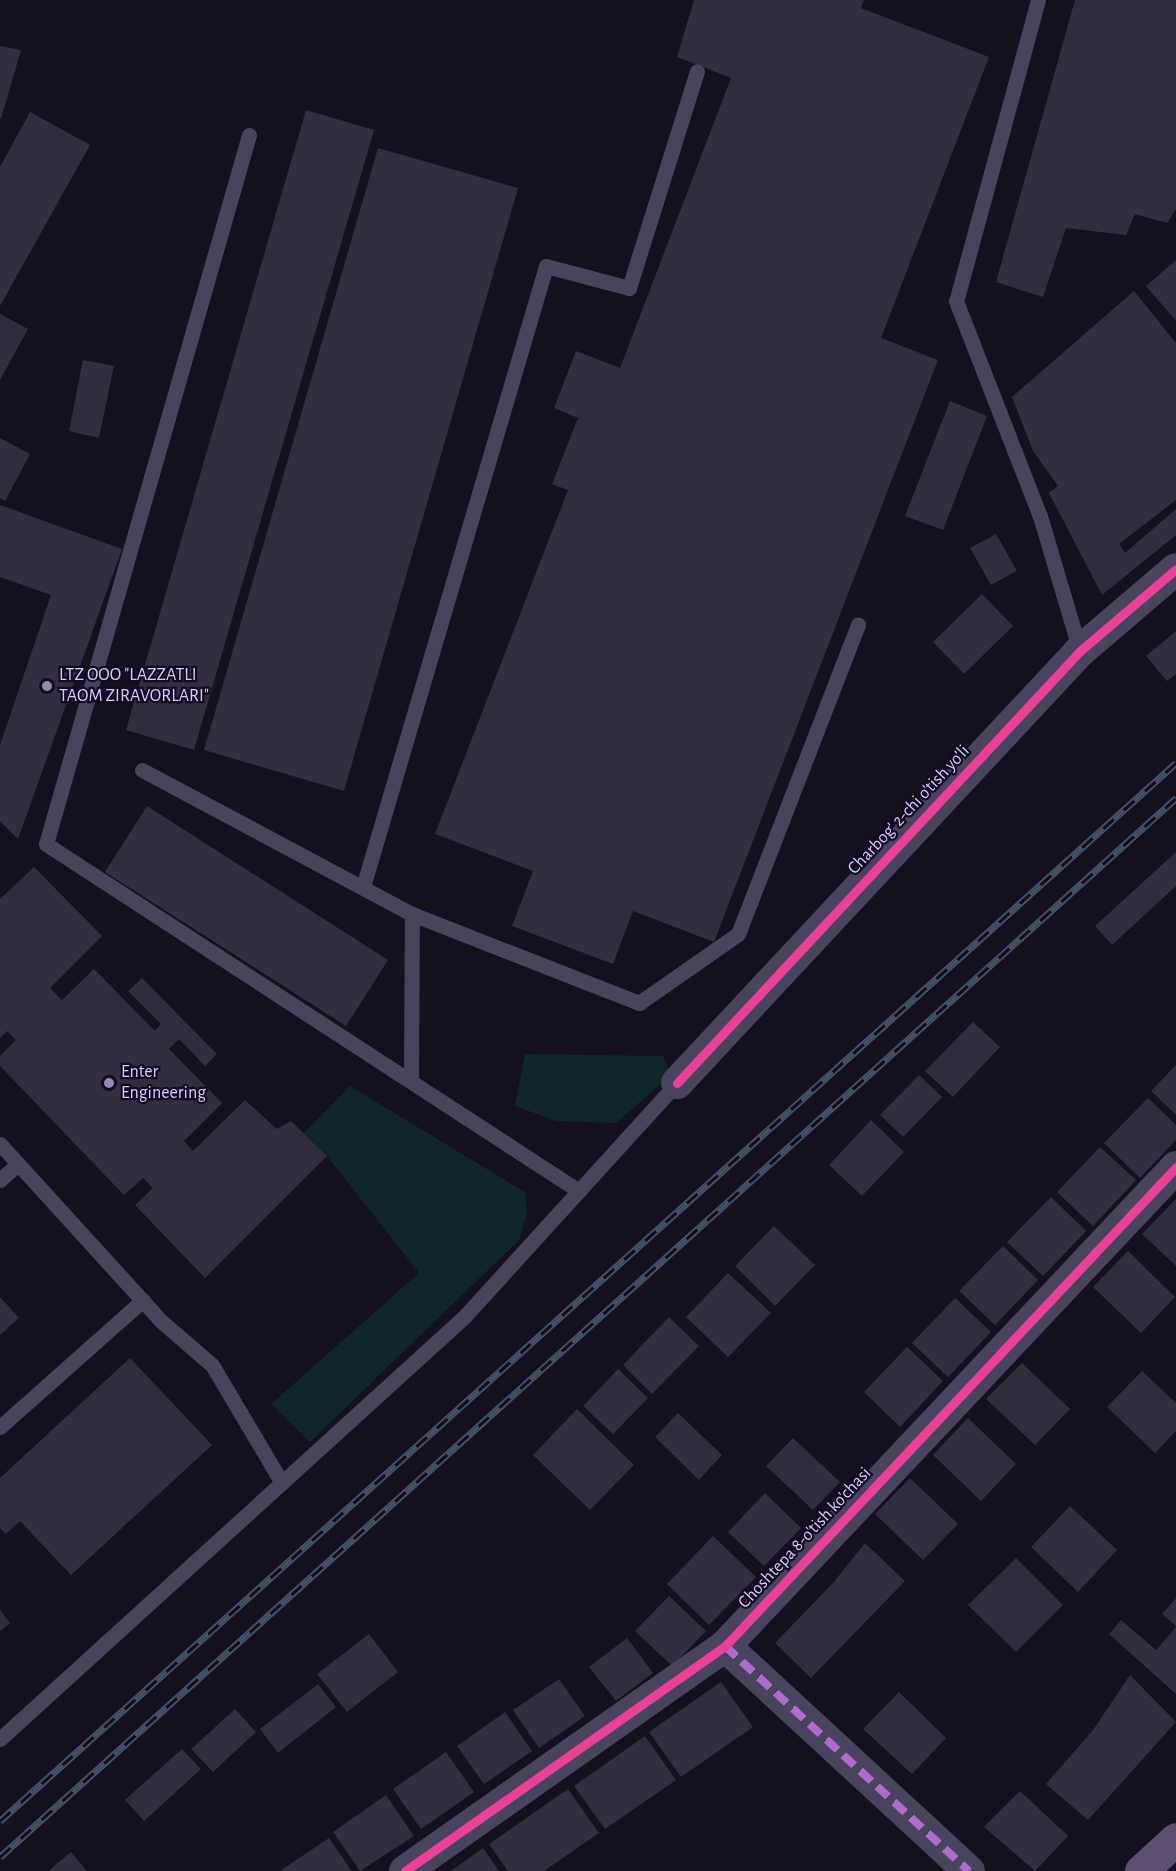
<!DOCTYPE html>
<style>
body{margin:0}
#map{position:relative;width:1176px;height:1871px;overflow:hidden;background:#14101d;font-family:"Alegreya Sans",sans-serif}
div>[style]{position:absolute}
.green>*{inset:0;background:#0f262a}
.building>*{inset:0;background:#322e3f}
.lane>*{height:15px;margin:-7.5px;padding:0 7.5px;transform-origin:7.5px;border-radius:7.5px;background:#49445e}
.street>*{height:32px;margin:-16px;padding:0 16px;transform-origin:16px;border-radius:16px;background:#49445e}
.primary>*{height:33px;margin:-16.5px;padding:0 16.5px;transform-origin:16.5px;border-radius:16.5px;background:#5e4e6f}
.rail>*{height:7px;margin-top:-3.5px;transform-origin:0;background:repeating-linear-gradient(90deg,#120b22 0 14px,#425268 0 28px);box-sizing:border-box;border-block:2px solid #425268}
.quiet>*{height:8px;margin-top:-4px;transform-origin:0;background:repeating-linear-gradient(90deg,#b06ccc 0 15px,transparent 0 23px)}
.cycleway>*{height:9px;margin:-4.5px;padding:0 4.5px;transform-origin:4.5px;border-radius:4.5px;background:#ea4096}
.dots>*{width:16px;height:16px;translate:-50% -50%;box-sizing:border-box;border:3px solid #120b22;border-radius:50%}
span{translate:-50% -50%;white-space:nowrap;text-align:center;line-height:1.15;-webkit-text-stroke:4.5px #120b22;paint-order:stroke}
.poi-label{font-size:18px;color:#d8ccff}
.left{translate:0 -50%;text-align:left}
.street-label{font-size:18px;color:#d8ccff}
</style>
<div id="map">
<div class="green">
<div style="clip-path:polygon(525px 1054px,663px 1056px,671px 1075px,616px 1123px,556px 1121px,515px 1106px)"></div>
<div style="clip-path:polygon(350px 1086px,525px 1192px,527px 1214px,519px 1240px,310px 1442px,271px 1404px,419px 1273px,327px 1156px,304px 1133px)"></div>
</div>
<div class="building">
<div style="clip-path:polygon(694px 0,864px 0,861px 8px,989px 57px,881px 338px,938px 360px,714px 942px,633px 911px,613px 964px,512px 926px,533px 871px,435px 834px,568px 490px,552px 484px,578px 418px,554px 408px,576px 351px,620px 368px,731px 78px,677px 57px)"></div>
<div style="clip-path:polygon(1075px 0,1176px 0,1176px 209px,1167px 223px,1135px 214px,1126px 235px,1066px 228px,1043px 297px,996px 282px)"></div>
<div style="clip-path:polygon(0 46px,21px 50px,1px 119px,0 119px)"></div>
<div style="clip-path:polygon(306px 110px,374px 130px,194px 750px,126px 730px)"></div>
<div style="clip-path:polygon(30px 112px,90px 145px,0 306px,0 167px)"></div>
<div style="clip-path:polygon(378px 148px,518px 188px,344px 791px,204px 750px)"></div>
<div style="clip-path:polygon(1176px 260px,1176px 321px,1146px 286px)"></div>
<div style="clip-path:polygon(1134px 291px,1176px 343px,1176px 500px,1119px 544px,1125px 553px,1176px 509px,1176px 535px,1102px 595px,1049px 493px,1058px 486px,1033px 451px,1012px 397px)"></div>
<div style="clip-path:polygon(0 314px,28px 329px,0 380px)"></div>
<div style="clip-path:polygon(83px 360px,114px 366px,99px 438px,69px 431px)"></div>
<div style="clip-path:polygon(950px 401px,987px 416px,943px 530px,905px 516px)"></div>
<div style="clip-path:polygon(0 438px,30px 454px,5px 501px,0 498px)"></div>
<div style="clip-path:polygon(0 505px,122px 549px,18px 839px,0 821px,0 745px,51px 595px,0 577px)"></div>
<div style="clip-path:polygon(996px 534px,1017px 571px,991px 585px,970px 548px)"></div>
<div style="clip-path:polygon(982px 594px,1013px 626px,964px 674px,933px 642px)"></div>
<div style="clip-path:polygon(1176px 631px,1176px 674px,1167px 681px,1146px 656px)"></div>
<div style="clip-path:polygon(147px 806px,388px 960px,346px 1026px,105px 872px)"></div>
<div style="clip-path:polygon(1176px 852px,1176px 886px,1112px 945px,1095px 926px)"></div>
<div style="clip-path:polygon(34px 867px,102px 936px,50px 988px,62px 1000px,94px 969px,155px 1031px,161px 1024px,128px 991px,142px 978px,217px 1054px,205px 1066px,179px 1039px,169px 1049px,222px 1103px,184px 1141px,193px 1151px,245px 1100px,277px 1129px,291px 1121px,327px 1156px,205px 1278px,135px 1205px,153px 1188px,143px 1178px,124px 1195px,0 1066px,0 1056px,16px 1040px,7px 1031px,0 1038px,0 899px)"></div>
<div style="clip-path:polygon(973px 1022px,1000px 1047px,953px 1097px,925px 1071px)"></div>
<div style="clip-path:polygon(1176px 1065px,1176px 1115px,1151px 1091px)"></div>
<div style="clip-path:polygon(919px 1075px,942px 1097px,903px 1137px,880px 1115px)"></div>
<div style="clip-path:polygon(1148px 1098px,1176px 1125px,1176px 1140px,1140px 1178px,1104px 1143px)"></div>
<div style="clip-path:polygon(871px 1120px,904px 1152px,862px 1196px,829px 1165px)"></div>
<div style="clip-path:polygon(1100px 1147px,1136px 1180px,1093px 1226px,1057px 1192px)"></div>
<div style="clip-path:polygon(1051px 1197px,1086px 1231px,1043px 1276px,1007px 1242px)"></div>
<div style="clip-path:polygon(1176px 1199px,1176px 1266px,1142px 1234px)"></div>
<div style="clip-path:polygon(774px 1226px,815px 1265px,775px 1306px,735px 1266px)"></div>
<div style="clip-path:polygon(1003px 1246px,1038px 1280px,995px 1325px,959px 1291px)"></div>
<div style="clip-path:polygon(1128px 1251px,1175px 1297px,1141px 1333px,1093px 1287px)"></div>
<div style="clip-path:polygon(728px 1273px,771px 1313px,728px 1357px,686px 1317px)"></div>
<div style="clip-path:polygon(0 1297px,19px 1318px,0 1335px)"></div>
<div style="clip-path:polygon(955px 1298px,991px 1332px,948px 1377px,912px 1343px)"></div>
<div style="clip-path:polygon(669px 1317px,699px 1346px,652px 1394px,623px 1365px)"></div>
<div style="clip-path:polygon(907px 1347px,943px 1381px,900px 1427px,864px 1392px)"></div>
<div style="clip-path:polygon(130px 1358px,212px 1445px,71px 1575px,20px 1521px,6px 1534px,0 1528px,0 1478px)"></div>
<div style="clip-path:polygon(1022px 1363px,1070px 1409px,1035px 1445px,986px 1399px)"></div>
<div style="clip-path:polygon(618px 1369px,648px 1398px,613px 1434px,583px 1406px)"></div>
<div style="clip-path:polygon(1142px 1371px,1176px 1403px,1176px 1431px,1155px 1453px,1107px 1407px)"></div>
<div style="clip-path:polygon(577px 1409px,634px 1465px,590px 1510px,533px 1455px)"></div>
<div style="clip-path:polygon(678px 1413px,722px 1455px,699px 1480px,655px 1437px)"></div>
<div style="clip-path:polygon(968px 1418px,1016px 1464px,981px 1501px,933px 1455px)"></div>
<div style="clip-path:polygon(793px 1438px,840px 1482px,813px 1510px,766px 1466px)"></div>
<div style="clip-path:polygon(910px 1478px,958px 1524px,923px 1560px,875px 1514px)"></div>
<div style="clip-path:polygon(765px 1493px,801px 1528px,764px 1566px,728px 1532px)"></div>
<div style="clip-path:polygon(1070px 1506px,1117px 1550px,1078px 1592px,1031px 1547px)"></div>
<div style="clip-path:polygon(713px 1536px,756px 1577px,709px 1625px,667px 1584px)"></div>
<div style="clip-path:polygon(865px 1543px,905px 1581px,811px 1678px,775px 1643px,833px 1583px)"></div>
<div style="clip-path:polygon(1016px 1558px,1063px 1605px,1016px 1652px,968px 1605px)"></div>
<div style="clip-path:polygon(669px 1596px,706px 1631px,672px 1666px,635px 1631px)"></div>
<div style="clip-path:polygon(1176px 1598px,1176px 1626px,1162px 1614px)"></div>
<div style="clip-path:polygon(0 1610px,10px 1623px,0 1631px)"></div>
<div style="clip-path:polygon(1121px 1620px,1156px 1650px,1176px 1627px,1176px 1694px,1109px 1634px)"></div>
<div style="clip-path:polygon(369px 1634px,398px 1672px,347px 1712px,317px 1674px)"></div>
<div style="clip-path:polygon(627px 1638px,653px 1673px,616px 1701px,589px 1667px)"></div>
<div style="clip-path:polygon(1130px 1675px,1176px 1722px,1088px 1820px,1046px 1784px,1093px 1730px)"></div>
<div style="clip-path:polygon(559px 1679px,585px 1716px,539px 1748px,513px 1710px)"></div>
<div style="clip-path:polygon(721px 1682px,753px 1727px,681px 1777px,649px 1732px)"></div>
<div style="clip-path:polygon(318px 1684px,336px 1707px,278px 1753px,260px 1729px)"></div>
<div style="clip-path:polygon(899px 1692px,946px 1738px,912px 1774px,863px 1729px)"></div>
<div style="clip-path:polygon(235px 1709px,256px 1732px,213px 1772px,191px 1749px)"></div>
<div style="clip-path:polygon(505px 1712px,532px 1751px,484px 1784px,457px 1746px)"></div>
<div style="clip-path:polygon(645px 1736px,676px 1780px,605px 1829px,574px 1786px)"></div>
<div style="clip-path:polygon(182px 1749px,201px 1769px,144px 1821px,125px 1800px)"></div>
<div style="clip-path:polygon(446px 1752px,474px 1792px,421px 1829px,393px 1789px)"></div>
<div style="clip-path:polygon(568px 1789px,599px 1833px,544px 1871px,508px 1871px,489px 1844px)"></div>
<div style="clip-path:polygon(1020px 1791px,1068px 1836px,1035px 1871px,984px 1827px)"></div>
<div style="clip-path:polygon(386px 1795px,414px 1836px,360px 1871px,333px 1832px)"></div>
<div style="clip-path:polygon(329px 1838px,352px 1871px,280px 1871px)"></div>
<div style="clip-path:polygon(483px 1848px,499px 1871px,451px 1871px)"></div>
<div style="clip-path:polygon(71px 1852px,87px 1871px,48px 1871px)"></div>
</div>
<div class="lane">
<div style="left:1038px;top:0;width:312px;rotate:105.2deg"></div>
<div style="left:956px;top:301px;width:231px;rotate:68.7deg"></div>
<div style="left:1040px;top:516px;width:141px;rotate:73.5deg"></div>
<div style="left:249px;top:135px;width:737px;rotate:105.98deg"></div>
<div style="left:46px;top:844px;width:636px;rotate:33.07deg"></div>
<div style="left:142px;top:770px;width:306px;rotate:28.1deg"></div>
<div style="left:412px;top:914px;width:244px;rotate:21.4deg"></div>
<div style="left:639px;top:1003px;width:121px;rotate:-34.9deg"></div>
<div style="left:738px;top:934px;width:332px;rotate:-68.8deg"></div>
<div style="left:363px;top:887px;width:647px;rotate:-73.58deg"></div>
<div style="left:546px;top:266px;width:86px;rotate:14.8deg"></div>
<div style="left:629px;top:288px;width:227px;rotate:-72.6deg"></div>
<div style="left:411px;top:1081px;width:167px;rotate:-89.7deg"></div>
<div style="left:0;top:1144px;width:239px;rotate:47.7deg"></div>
<div style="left:161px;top:1321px;width:67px;rotate:40.8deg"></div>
<div style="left:212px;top:1365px;width:137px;rotate:59.3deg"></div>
<div style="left:0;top:1180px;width:24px;rotate:-42deg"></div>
<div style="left:0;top:1427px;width:191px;rotate:-41.6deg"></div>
<div style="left:0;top:1739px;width:627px;rotate:-42.29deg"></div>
<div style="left:464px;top:1317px;width:316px;rotate:-47.7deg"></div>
</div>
<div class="street">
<div style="left:677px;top:1083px;width:591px;rotate:-46.99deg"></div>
<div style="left:1080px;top:651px;width:126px;rotate:-40.5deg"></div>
<div style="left:725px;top:1646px;width:332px;rotate:42.7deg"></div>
<div style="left:405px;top:1871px;width:391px;rotate:-35.1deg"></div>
<div style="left:725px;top:1646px;width:658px;rotate:-46.72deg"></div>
</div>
<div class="primary">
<div style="left:1141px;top:1871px;width:47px;rotate:-42.4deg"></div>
</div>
<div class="rail">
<div style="left:0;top:1821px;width:1582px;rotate:-41.98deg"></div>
<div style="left:0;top:1857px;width:1583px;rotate:-42deg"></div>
</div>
<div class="quiet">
<div style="left:725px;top:1646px;width:332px;rotate:42.7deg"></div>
</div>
<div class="cycleway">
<div style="left:677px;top:1083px;width:591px;rotate:-46.99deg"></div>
<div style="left:1080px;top:651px;width:126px;rotate:-40.5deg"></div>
<div style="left:405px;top:1871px;width:391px;rotate:-35.1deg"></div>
<div style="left:725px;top:1646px;width:658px;rotate:-46.72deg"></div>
</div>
<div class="dots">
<div style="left:47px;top:686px;background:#938ab0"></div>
<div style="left:109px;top:1083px;background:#938ab0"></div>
</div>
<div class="poi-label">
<span class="left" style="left:59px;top:686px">LTZ OOO "LAZZATLI<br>TAOM ZIRAVORLARI"</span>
<span class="left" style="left:121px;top:1083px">Enter<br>Engineering</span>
</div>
<div class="street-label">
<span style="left:909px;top:810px;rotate:-47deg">Charbog' 2-chi o'tish yo'li</span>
<span style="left:805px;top:1538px;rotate:-47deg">Choshtepa 8-o'tish ko'chasi</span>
</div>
</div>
